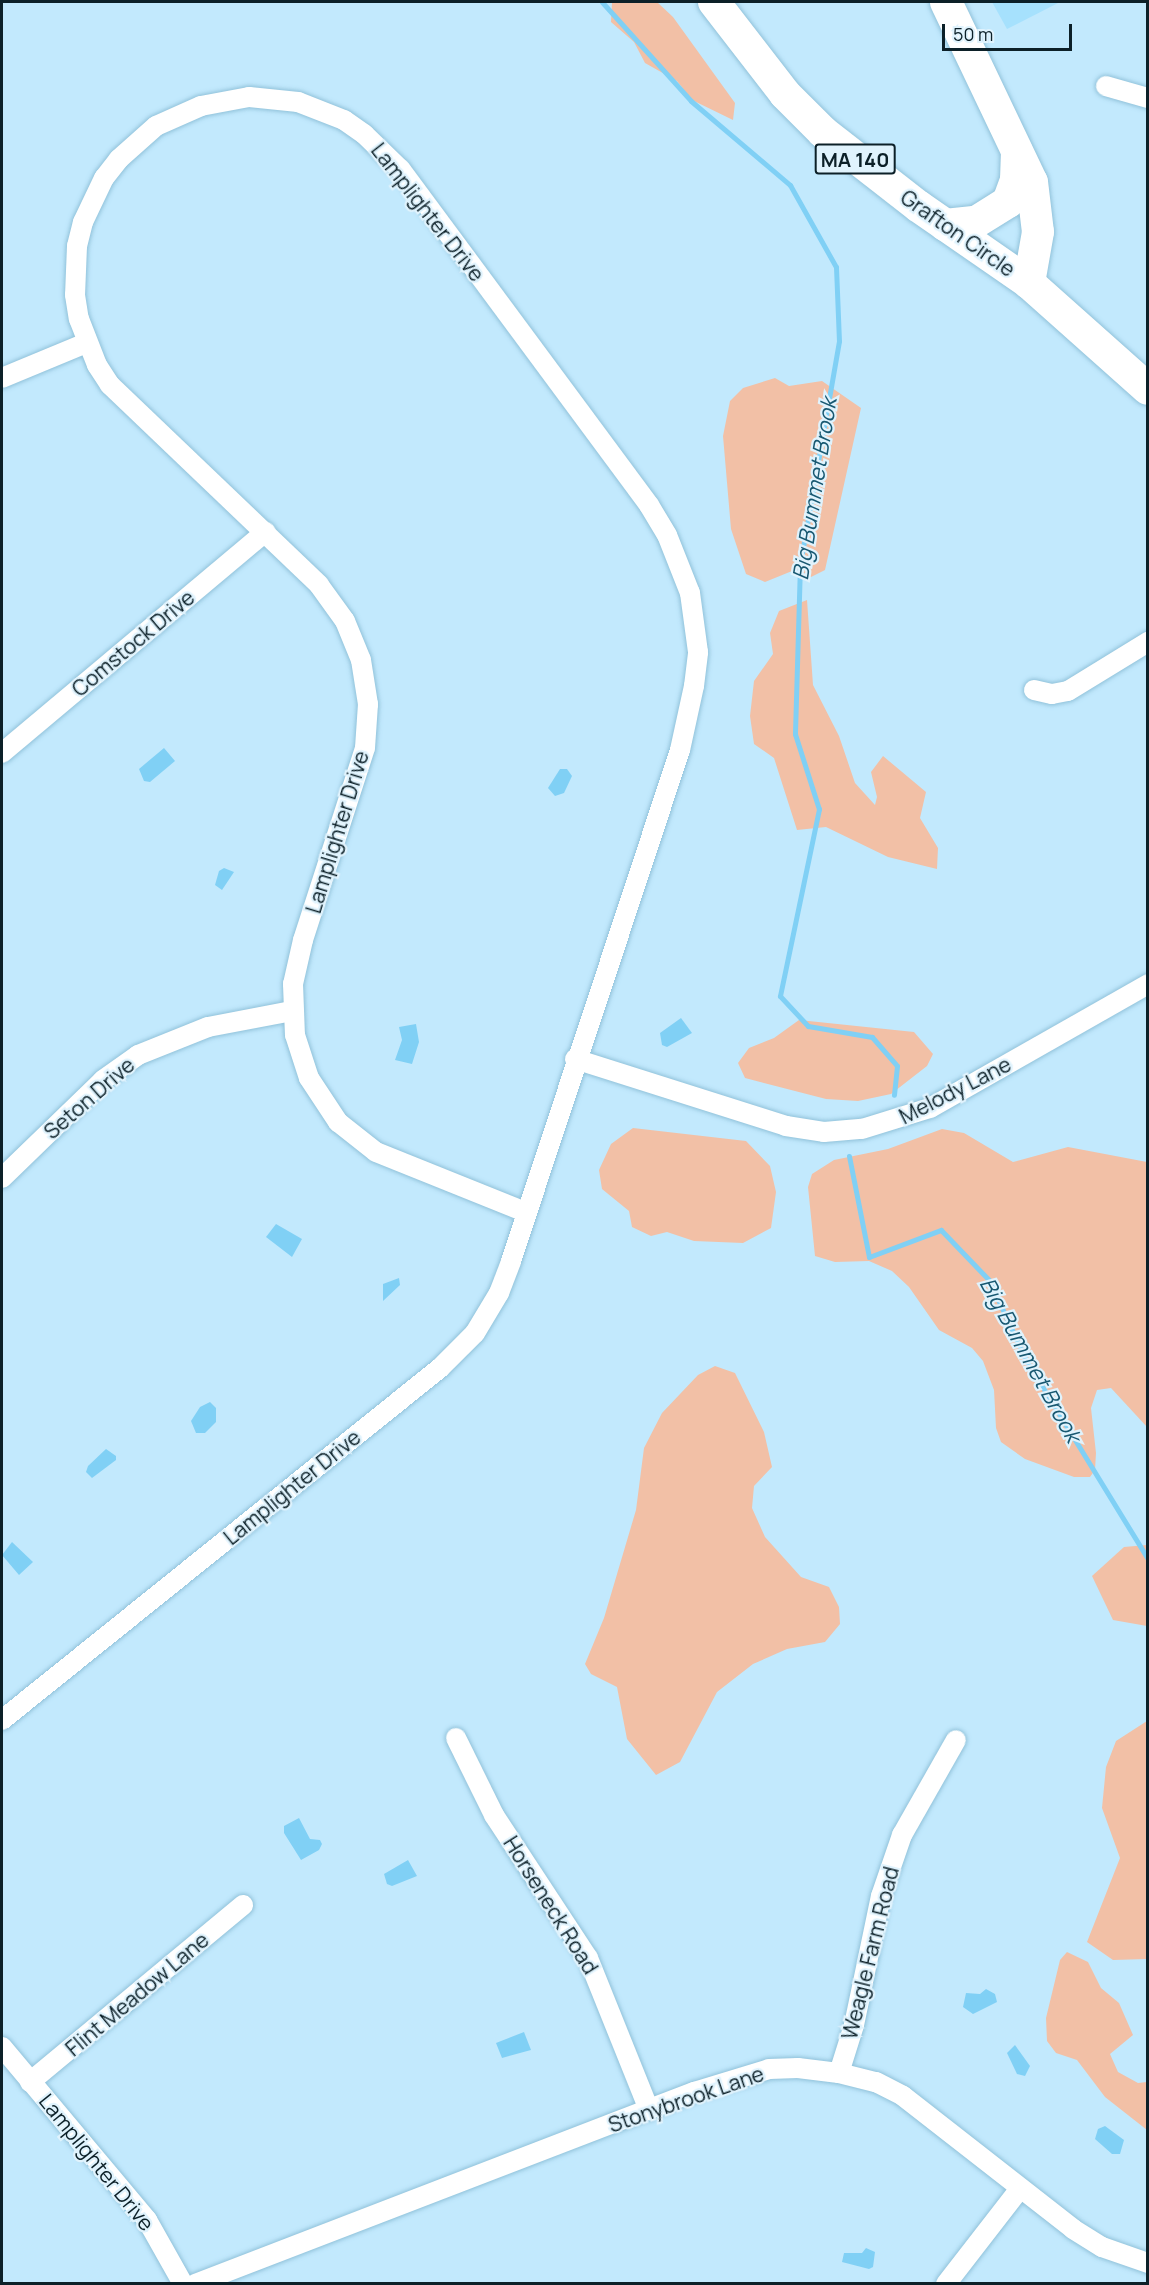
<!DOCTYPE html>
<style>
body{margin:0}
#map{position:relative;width:1149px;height:2285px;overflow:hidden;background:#c2e9fd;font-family:Manrope,sans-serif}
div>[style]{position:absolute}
.built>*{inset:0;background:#a6e1fd}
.green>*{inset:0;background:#f2c0a6}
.water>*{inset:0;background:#80d0f5}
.stream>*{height:5px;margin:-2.5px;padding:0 2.5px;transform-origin:2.5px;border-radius:2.5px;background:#80d0f5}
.roads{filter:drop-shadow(0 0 2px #91c2da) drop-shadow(0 0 2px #91c2da)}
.street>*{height:20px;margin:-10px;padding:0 10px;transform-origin:10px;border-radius:10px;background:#fff}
.primary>*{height:32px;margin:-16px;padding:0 16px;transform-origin:16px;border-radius:16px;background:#fff}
span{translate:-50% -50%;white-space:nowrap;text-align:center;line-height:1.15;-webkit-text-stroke:4.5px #e0f3fd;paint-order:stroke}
.shield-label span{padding:2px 4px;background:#e0f3fd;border:2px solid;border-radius:4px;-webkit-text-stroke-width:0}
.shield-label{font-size:20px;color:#0c2028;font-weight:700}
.street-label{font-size:21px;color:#0c2028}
.water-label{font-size:22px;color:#185871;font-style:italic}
.frame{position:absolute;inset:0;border:3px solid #0c2028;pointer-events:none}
.scale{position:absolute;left:942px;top:24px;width:130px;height:27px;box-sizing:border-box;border:3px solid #0c2028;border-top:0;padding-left:8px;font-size:18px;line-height:21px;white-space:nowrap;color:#0c2028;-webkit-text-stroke:4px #e0f3fd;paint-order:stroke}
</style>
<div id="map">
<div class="built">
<div style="clip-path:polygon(992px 2px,1060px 2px,1007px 29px)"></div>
</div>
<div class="green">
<div style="clip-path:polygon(612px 2px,657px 2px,673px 17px,735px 103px,733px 120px,692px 100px,677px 81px,645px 63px,634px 42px,611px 22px)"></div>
<div style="clip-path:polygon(775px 378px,789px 386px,822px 381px,861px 408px,825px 570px,811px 577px,797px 569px,765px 582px,746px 574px,731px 529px,723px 436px,730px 401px,743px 388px)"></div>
<div style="clip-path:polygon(807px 600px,813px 685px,839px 736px,855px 783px,875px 805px,877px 797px,871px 772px,883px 756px,926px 792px,920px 818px,938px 848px,937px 869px,888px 857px,826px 827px,797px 830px,774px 758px,754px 744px,750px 716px,754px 681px,773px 654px,770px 633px,779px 611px)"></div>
<div style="clip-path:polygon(799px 1020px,914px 1032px,933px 1054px,927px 1066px,891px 1094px,858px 1101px,826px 1099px,745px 1078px,738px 1063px,749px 1048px,774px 1038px)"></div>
<div style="clip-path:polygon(633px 1128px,746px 1141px,770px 1166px,776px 1192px,771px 1228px,743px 1243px,694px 1241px,667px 1232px,651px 1236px,632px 1227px,629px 1211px,602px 1189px,599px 1170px,611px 1144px)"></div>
<div style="clip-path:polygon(942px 1129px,964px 1133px,1013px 1162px,1068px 1147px,1147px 1162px,1147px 1427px,1111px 1388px,1097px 1390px,1091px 1408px,1096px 1453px,1095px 1470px,1090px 1477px,1074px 1477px,1025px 1459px,1001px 1442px,996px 1428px,994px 1390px,983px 1361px,972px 1348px,939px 1330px,909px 1287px,892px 1271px,869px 1261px,835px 1262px,815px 1256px,808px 1187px,812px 1174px,834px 1160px,888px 1149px)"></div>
<div style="clip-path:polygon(715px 1366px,735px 1373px,764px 1432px,772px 1467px,754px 1486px,752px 1508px,765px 1537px,801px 1577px,829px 1587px,839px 1607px,840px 1624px,825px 1642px,787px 1649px,753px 1664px,717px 1692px,680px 1762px,656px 1775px,627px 1739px,617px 1687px,591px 1674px,585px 1664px,604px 1618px,636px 1510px,644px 1448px,662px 1413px,698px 1375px)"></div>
<div style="clip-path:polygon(1147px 1545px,1147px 1626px,1113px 1620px,1092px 1576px,1124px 1547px)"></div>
<div style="clip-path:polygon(1147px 1721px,1147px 1959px,1113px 1960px,1087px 1942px,1120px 1858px,1102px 1808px,1106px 1767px,1116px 1741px)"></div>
<div style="clip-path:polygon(1067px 1952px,1088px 1962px,1101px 1988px,1119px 2003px,1133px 2035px,1110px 2054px,1118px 2072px,1138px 2083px,1147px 2082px,1147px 2130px,1105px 2097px,1077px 2060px,1056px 2053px,1047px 2041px,1046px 2018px,1060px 1960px)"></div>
</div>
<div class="water">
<div style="clip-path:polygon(164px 748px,175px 761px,150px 782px,144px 781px,139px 769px)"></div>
<div style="clip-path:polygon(560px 769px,567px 769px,572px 776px,564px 793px,555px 796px,548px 788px)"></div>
<div style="clip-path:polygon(224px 868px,234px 872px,222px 890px,215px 885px,219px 871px)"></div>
<div style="clip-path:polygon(681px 1018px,692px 1033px,667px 1047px,662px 1045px,660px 1033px)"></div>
<div style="clip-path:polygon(416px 1024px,419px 1042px,412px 1064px,395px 1060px,402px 1040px,399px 1027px)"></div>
<div style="clip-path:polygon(276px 1224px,302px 1239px,292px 1257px,266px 1237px)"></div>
<div style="clip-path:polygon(399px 1278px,400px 1285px,383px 1301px,383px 1284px)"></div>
<div style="clip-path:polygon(210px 1402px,216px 1408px,216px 1422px,205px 1433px,196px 1433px,191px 1421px,200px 1407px)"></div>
<div style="clip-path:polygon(106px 1449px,116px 1456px,116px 1460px,92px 1478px,86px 1472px,88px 1466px)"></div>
<div style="clip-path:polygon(12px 1542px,33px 1562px,19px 1575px,2px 1555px)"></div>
<div style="clip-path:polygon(299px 1818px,310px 1839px,320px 1840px,322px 1844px,319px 1850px,301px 1860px,284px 1833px,284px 1826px)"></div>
<div style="clip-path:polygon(408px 1860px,417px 1876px,392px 1886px,387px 1884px,384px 1874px)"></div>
<div style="clip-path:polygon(986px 1989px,995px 1994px,997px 2002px,973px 2014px,963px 2007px,966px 1993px,980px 1994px)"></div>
<div style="clip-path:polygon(524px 2032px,531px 2050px,502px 2058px,496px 2043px)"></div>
<div style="clip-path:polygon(1015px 2045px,1030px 2066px,1025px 2076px,1017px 2074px,1007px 2053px)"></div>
<div style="clip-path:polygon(1105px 2126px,1124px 2140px,1120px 2154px,1112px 2154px,1095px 2139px,1098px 2129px)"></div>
<div style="clip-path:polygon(866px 2248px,875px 2252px,873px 2267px,869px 2269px,842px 2262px,844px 2253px,862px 2253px)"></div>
</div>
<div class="stream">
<div style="left:602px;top:2px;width:133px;rotate:48deg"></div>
<div style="left:691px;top:101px;width:130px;rotate:40.3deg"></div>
<div style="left:790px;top:185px;width:94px;rotate:60.7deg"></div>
<div style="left:836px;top:267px;width:74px;rotate:87.7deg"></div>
<div style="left:839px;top:341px;width:226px;rotate:99.9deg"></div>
<div style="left:800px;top:564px;width:170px;rotate:91.7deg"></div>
<div style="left:795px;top:734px;width:79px;rotate:72.3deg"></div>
<div style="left:819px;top:809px;width:191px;rotate:101.8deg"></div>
<div style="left:780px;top:996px;width:41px;rotate:47deg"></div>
<div style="left:808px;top:1026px;width:65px;rotate:9.8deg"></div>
<div style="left:872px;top:1037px;width:38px;rotate:49deg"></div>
<div style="left:897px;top:1066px;width:29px;rotate:96deg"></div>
<div style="left:849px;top:1156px;width:103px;rotate:78.8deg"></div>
<div style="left:869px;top:1257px;width:77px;rotate:-20.6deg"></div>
<div style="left:941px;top:1230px;width:69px;rotate:46.2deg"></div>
<div style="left:989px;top:1280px;width:88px;rotate:65.2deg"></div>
<div style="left:1026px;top:1360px;width:233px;rotate:58.5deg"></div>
</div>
<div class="roads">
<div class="street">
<div style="left:1106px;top:86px;width:44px;rotate:15.9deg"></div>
<div style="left:2px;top:378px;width:91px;rotate:-22.6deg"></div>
<div style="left:1034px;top:690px;width:18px;rotate:13deg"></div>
<div style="left:1052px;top:694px;width:16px;rotate:-11deg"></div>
<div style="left:1068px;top:691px;width:94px;rotate:-31.5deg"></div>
<div style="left:2px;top:753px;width:344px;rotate:-40deg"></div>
<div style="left:575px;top:1059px;width:221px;rotate:17.6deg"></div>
<div style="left:786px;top:1126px;width:38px;rotate:9deg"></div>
<div style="left:824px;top:1132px;width:38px;rotate:-5deg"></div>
<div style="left:862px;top:1129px;width:71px;rotate:-17.2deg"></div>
<div style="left:930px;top:1108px;width:251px;rotate:-29.6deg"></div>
<div style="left:2px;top:1178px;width:141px;rotate:-44.1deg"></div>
<div style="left:103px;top:1080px;width:43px;rotate:-35.5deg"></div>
<div style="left:138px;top:1055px;width:75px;rotate:-21.8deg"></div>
<div style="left:208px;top:1027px;width:86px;rotate:-10.8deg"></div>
<div style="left:2px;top:1720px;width:562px;rotate:-38.79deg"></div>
<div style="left:440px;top:1368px;width:49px;rotate:-45deg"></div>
<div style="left:475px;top:1333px;width:47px;rotate:-59deg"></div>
<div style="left:499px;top:1293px;width:34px;rotate:-69deg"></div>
<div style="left:511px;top:1261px;width:538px;rotate:-71.7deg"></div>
<div style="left:680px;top:750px;width:66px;rotate:-77.7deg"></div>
<div style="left:694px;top:686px;width:34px;rotate:-83deg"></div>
<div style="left:698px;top:652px;width:60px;rotate:-97.7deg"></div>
<div style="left:690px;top:593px;width:62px;rotate:-111.6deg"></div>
<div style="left:667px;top:535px;width:35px;rotate:-121deg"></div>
<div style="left:649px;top:505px;width:418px;rotate:-126.5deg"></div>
<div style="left:400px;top:169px;width:50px;rotate:-135.8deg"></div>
<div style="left:364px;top:134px;width:24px;rotate:-145deg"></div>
<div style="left:344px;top:120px;width:49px;rotate:-158.6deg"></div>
<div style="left:298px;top:102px;width:49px;rotate:-174.2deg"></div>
<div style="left:249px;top:97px;width:49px;rotate:169.4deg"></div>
<div style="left:201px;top:106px;width:49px;rotate:156deg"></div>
<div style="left:156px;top:126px;width:50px;rotate:138.3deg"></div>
<div style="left:119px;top:159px;width:24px;rotate:128deg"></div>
<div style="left:104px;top:178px;width:49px;rotate:115.5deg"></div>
<div style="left:83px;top:222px;width:25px;rotate:104deg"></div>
<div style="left:77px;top:246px;width:49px;rotate:92.3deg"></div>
<div style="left:75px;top:295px;width:24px;rotate:81deg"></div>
<div style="left:79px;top:319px;width:49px;rotate:68.6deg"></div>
<div style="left:97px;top:365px;width:24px;rotate:57deg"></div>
<div style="left:110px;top:385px;width:289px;rotate:43.7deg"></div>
<div style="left:319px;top:585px;width:44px;rotate:54.2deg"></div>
<div style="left:345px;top:621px;width:42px;rotate:67.7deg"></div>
<div style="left:361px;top:660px;width:45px;rotate:81deg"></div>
<div style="left:368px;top:704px;width:44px;rotate:93.9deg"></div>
<div style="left:365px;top:748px;width:202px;rotate:107.9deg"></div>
<div style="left:303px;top:940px;width:45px;rotate:102.8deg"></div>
<div style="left:293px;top:984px;width:51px;rotate:87.8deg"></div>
<div style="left:295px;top:1035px;width:45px;rotate:72deg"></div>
<div style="left:309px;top:1078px;width:53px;rotate:56.6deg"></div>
<div style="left:338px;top:1122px;width:48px;rotate:38.3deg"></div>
<div style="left:376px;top:1152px;width:161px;rotate:21.9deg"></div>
<div style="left:456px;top:1738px;width:86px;rotate:63.7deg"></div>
<div style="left:494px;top:1815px;width:171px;rotate:56.7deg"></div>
<div style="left:588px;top:1958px;width:164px;rotate:68.1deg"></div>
<div style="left:2px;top:2047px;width:226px;rotate:50deg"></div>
<div style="left:147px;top:2220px;width:73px;rotate:60.6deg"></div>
<div style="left:839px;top:2073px;width:50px;rotate:-72.6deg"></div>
<div style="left:854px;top:2025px;width:132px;rotate:-78.2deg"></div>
<div style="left:881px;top:1896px;width:65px;rotate:-71deg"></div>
<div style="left:902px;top:1835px;width:109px;rotate:-60.4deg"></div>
<div style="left:30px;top:2082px;width:277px;rotate:-39.7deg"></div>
<div style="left:195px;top:2284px;width:535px;rotate:-21.05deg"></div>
<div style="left:694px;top:2092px;width:78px;rotate:-17deg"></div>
<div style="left:769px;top:2069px;width:29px;rotate:-2deg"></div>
<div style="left:798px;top:2068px;width:41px;rotate:7deg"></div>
<div style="left:839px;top:2073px;width:38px;rotate:14deg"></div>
<div style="left:876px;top:2082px;width:30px;rotate:27deg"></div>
<div style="left:903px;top:2096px;width:216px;rotate:38deg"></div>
<div style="left:1073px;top:2229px;width:34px;rotate:32deg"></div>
<div style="left:1102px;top:2247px;width:49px;rotate:19.2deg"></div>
<div style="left:946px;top:2284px;width:119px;rotate:-52.2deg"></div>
</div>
<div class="primary">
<div style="left:714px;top:2px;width:116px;rotate:52.3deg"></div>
<div style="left:785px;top:94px;width:54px;rotate:45deg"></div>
<div style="left:823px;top:132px;width:120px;rotate:37.9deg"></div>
<div style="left:918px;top:206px;width:135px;rotate:34.7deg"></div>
<div style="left:1029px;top:283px;width:159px;rotate:41.7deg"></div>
<div style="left:946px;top:2px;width:199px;rotate:64.5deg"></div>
<div style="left:1032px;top:182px;width:50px;rotate:83.2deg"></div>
<div style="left:1038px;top:232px;width:52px;rotate:100deg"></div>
<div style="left:945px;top:225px;width:31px;rotate:-6deg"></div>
<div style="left:976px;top:222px;width:38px;rotate:-32deg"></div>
<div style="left:1008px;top:202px;width:23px;rotate:-70deg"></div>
<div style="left:1016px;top:180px;width:28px;rotate:-88deg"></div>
</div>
</div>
<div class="shield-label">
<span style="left:855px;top:159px">MA 140</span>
</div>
<div class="street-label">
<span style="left:428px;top:212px;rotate:52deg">Lamplighter Drive</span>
<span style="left:958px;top:233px;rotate:35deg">Grafton Circle</span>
<span style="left:133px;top:643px;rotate:-40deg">Comstock Drive</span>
<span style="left:337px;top:832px;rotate:-73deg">Lamplighter Drive</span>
<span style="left:955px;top:1090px;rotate:-27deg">Melody Lane</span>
<span style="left:89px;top:1098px;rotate:-41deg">Seton Drive</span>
<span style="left:292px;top:1487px;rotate:-39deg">Lamplighter Drive</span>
<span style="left:551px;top:1905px;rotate:58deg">Horseneck Road</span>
<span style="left:870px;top:1953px;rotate:-76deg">Weagle Farm Road</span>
<span style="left:137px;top:1994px;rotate:-40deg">Flint Meadow Lane</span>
<span style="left:686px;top:2099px;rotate:-19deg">Stonybrook Lane</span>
<span style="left:97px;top:2162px;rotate:51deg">Lamplighter Drive</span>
</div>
<div class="water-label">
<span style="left:815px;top:489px;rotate:-81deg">Big Bummet Brook</span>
<span style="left:1030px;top:1360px;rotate:61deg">Big Bummet Brook</span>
</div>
<div class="frame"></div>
<div class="scale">50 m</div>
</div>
